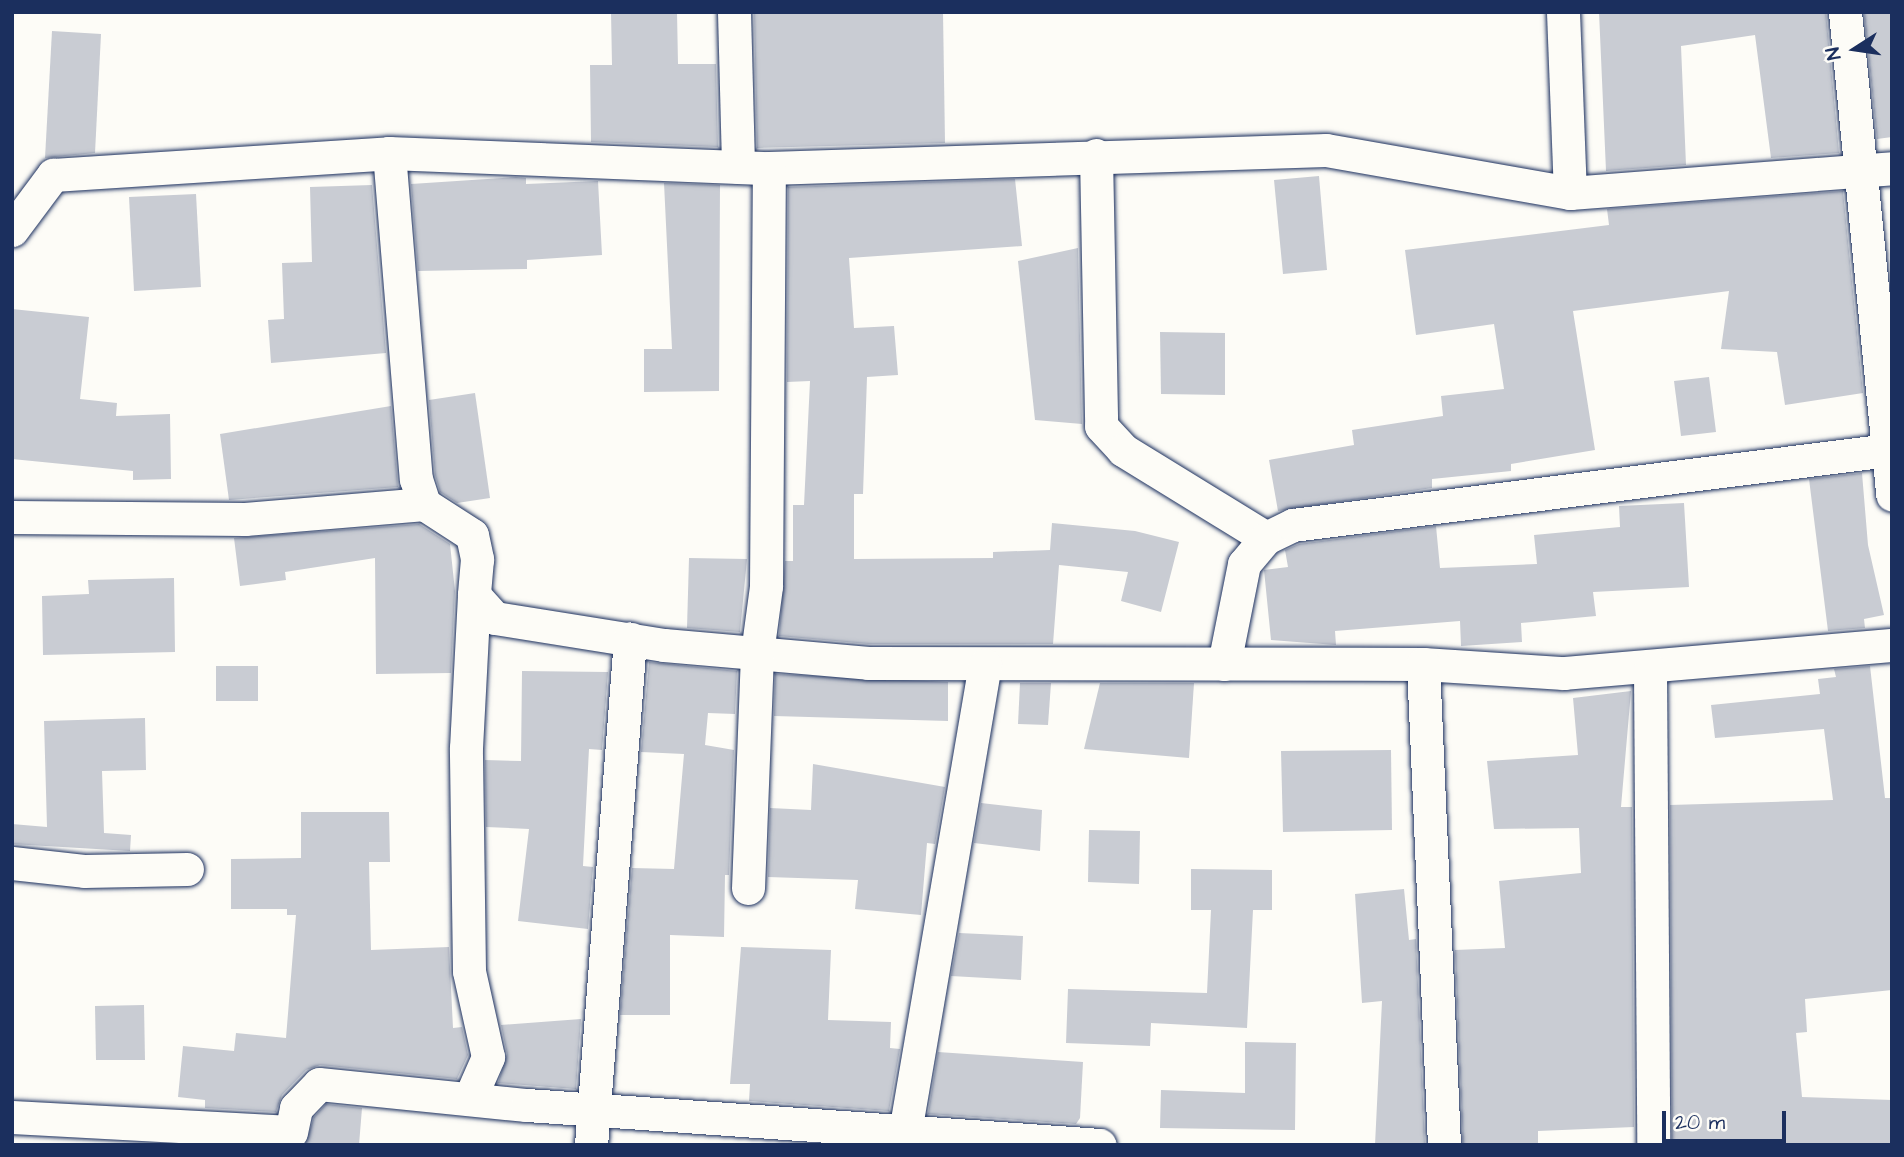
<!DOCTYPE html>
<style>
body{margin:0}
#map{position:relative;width:1904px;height:1157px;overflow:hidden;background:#fdfcf7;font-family:"Architects Daughter",sans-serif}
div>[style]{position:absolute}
.building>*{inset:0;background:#c9ccd3}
.roads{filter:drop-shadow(0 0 2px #1b2f5e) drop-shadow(0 0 2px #1b2f5e)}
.street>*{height:33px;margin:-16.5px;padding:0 16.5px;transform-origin:16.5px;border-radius:16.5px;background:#fdfcf7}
span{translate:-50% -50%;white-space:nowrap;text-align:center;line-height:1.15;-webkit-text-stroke:5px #fdfcf7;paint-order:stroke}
.frame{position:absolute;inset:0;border:14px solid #1b2f5e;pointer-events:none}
.north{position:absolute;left:1820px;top:14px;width:70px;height:70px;-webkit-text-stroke:5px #fdfcf7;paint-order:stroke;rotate:258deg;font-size:19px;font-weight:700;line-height:28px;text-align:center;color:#1b2f5e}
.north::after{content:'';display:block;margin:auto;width:24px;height:32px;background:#1b2f5e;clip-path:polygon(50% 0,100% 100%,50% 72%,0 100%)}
.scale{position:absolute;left:1662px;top:1111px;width:124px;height:32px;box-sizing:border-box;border:4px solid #1b2f5e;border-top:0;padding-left:9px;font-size:21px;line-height:24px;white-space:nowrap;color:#1b2f5e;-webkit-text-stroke:5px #fdfcf7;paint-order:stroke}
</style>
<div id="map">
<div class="building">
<div style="clip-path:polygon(611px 12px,677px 12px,678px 64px,716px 64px,718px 147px,591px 142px,590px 65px,612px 65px)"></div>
<div style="clip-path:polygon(754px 12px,943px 12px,945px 143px,757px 148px)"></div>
<div style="clip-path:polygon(1599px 12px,1826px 12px,1839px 153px,1771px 158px,1755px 35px,1681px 46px,1686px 165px,1606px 171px)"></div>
<div style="clip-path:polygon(1864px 12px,1892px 12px,1892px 137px,1877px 139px)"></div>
<div style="clip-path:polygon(52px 31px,101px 34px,95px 153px,45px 158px)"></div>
<div style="clip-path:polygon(1319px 176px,1327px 270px,1283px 274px,1274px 180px)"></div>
<div style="clip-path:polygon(516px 177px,526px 178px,526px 184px,598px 181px,602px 255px,527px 260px,527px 269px,418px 271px,411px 184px)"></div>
<div style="clip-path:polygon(1015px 179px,1022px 246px,849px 258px,854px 328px,894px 326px,898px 375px,867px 377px,863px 494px,854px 494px,854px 559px,993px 558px,993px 552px,1050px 550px,1052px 523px,1135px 531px,1179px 542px,1161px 612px,1121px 601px,1128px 572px,1059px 565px,1053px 644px,869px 644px,779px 636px,785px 561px,793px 561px,793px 505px,804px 505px,810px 381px,787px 382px,788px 187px)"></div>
<div style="clip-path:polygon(664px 183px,720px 185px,719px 391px,644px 392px,644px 349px,672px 349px)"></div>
<div style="clip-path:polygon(372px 185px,386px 353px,271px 363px,268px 320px,284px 319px,282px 263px,312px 262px,310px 187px)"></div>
<div style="clip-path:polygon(1843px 191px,1863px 393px,1785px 405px,1777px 352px,1721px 349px,1729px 291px,1573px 311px,1595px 450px,1511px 464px,1511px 471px,1432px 479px,1432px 488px,1278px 511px,1269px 460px,1354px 445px,1352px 430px,1443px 416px,1441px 396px,1504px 389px,1494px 324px,1416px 335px,1405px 250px,1609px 225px,1607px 209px)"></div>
<div style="clip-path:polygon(196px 194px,201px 287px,134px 291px,129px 197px)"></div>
<div style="clip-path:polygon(1078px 248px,1082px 424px,1035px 420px,1018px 261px)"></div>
<div style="clip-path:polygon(12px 309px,89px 317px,80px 399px,117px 403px,116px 416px,170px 414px,171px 479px,133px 480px,133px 471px,12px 459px)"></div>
<div style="clip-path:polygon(1160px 332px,1225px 333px,1225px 395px,1161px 394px)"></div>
<div style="clip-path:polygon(1709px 377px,1716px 432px,1681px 436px,1674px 381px)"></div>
<div style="clip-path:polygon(475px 393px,490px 498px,457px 503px,440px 492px,435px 475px,429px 400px)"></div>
<div style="clip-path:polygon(391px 406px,398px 487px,229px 500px,220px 434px)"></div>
<div style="clip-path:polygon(1862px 473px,1868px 545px,1884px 615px,1864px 619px,1865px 628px,1828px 631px,1809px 479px)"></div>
<div style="clip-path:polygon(1684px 503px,1689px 587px,1593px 592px,1596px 616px,1521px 623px,1522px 642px,1461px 646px,1460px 621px,1335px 631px,1336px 645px,1271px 640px,1264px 570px,1288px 567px,1285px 550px,1299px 544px,1436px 526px,1440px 568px,1537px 564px,1534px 535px,1620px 527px,1619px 506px)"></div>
<div style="clip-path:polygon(419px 524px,450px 544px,455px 591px,451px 673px,376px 674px,375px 558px,285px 572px,286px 580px,240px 586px,234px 538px)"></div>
<div style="clip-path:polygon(689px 558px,747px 559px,740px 632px,687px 628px)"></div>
<div style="clip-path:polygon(174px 578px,175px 652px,43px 655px,42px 596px,89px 594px,88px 580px)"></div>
<div style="clip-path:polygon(649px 662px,737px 671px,735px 714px,708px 713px,705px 745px,734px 750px,729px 875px,725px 875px,724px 937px,670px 935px,670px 1015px,620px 1015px,632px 868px,674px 869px,684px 754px,641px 752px)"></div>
<div style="clip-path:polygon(216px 666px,258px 666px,258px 701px,216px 701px)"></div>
<div style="clip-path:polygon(1870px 666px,1885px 798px,1892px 798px,1892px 990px,1805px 999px,1807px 1032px,1796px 1033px,1802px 1097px,1892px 1100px,1892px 1145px,1672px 1145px,1670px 805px,1833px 800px,1824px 729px,1715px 738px,1711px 705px,1820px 694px,1818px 679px,1836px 677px,1834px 669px)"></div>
<div style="clip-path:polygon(522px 671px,608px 672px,602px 750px,589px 749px,583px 866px,593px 867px,588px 929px,518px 921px,529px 829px,486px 827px,485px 760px,521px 761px)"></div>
<div style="clip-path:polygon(775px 674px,948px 682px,948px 721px,774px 716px)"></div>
<div style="clip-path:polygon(1020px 683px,1051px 683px,1048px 725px,1018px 724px)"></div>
<div style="clip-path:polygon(1100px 683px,1194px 683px,1189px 758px,1084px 749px)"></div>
<div style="clip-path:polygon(1631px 691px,1621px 807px,1632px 807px,1634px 1127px,1538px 1131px,1538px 1145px,1463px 1145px,1455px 950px,1505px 948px,1499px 881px,1581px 873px,1579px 828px,1494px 829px,1487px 761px,1578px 755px,1573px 698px)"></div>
<div style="clip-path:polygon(145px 718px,146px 770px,102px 771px,104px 833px,131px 835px,130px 851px,12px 844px,12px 824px,47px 827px,44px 721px)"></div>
<div style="clip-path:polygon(1391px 750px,1392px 830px,1283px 832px,1281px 751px)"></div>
<div style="clip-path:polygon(813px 764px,945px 787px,935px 844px,927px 843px,921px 915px,855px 909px,858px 880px,768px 877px,770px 808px,811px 810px)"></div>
<div style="clip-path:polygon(981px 803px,1042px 810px,1040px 851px,974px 843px)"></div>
<div style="clip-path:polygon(301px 812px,389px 812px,390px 862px,369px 862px,371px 950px,449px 947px,453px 1028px,462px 1027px,468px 1055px,457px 1079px,320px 1065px,306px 1070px,282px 1095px,276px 1112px,205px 1108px,205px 1100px,178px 1097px,183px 1046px,234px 1051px,236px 1033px,286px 1038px,296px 915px,287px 915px,287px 909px,231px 909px,231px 859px,301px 858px)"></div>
<div style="clip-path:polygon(1089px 830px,1140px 831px,1139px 884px,1088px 882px)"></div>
<div style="clip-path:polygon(1191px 869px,1272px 870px,1272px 910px,1253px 910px,1247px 1028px,1151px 1023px,1150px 1046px,1066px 1043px,1068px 989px,1207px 993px,1211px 910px,1191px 910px)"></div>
<div style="clip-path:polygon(1404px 889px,1409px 940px,1416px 939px,1425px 1145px,1375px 1145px,1382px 1001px,1362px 1003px,1355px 894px)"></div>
<div style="clip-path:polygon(959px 933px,1023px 936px,1021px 980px,951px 976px)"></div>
<div style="clip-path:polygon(741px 947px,831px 950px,828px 1020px,891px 1022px,890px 1048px,900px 1049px,889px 1111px,749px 1101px,750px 1084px,730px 1084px)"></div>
<div style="clip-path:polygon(144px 1005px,145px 1060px,96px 1060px,95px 1006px)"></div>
<div style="clip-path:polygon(581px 1019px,576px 1089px,498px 1083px,507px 1054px,501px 1025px)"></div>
<div style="clip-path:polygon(1245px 1042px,1296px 1043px,1295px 1130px,1160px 1128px,1161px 1090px,1245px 1093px)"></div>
<div style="clip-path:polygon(938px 1052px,1083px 1062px,1080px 1118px,1076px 1124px,928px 1114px)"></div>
<div style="clip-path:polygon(326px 1104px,362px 1108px,359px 1145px,305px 1145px,314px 1117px)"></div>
</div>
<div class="roads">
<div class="street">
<div style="left:734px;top:12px;width:155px;rotate:88.5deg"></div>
<div style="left:1563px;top:12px;width:181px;rotate:87.8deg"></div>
<div style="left:1845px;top:12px;width:485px;rotate:84.4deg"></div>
<div style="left:389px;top:153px;width:327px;rotate:85.3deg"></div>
<div style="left:416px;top:479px;width:26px;rotate:72deg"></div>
<div style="left:424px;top:504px;width:57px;rotate:32.9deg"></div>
<div style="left:472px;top:535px;width:25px;rotate:78deg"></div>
<div style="left:477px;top:559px;width:36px;rotate:95deg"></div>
<div style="left:474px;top:595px;width:31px;rotate:48deg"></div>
<div style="left:495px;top:618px;width:171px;rotate:9.1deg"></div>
<div style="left:664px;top:645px;width:205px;rotate:5deg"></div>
<div style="left:868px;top:663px;width:555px;rotate:0.1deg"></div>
<div style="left:1423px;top:664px;width:141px;rotate:3.7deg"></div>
<div style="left:1564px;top:673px;width:329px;rotate:-4.9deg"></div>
<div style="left:1096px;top:155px;width:271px;rotate:88.9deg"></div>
<div style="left:1101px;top:426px;width:33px;rotate:47deg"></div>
<div style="left:1123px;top:450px;width:168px;rotate:31.6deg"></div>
<div style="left:12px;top:230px;width:69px;rotate:-53.3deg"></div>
<div style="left:53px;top:175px;width:337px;rotate:-3.7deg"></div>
<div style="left:389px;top:153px;width:380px;rotate:2.3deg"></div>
<div style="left:769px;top:168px;width:557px;rotate:-1.85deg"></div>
<div style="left:1326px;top:150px;width:248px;rotate:10deg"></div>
<div style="left:1570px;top:193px;width:323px;rotate:-4.4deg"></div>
<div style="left:12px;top:517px;width:233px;rotate:0.5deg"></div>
<div style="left:245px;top:519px;width:180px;rotate:-4.8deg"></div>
<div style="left:1224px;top:664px;width:102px;rotate:-78.7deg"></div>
<div style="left:1244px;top:564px;width:34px;rotate:-50deg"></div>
<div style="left:1266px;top:538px;width:30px;rotate:-26deg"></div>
<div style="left:1293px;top:525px;width:600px;rotate:-7.18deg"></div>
<div style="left:1423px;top:664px;width:481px;rotate:87.5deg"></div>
<div style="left:1650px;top:670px;width:475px;rotate:89.6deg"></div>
<div style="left:12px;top:863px;width:72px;rotate:6.3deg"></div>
<div style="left:84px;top:871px;width:103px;rotate:-1.1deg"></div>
<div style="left:748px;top:888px;width:235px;rotate:-87.8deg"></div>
<div style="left:757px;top:653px;width:68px;rotate:-82.3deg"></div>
<div style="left:766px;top:586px;width:418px;rotate:-89.6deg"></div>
<div style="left:470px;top:1098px;width:45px;rotate:-66.3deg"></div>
<div style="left:488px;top:1057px;width:88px;rotate:-102.5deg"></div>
<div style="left:469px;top:971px;width:223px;rotate:-90.8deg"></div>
<div style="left:466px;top:748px;width:153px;rotate:-87deg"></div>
<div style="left:12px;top:1117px;width:279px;rotate:3.1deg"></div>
<div style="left:291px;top:1132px;width:25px;rotate:-78deg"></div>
<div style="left:296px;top:1108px;width:33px;rotate:-46deg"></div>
<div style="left:319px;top:1084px;width:209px;rotate:5.8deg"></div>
<div style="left:527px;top:1105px;width:574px;rotate:3.99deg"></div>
<div style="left:905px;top:1132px;width:474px;rotate:-80.3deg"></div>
<div style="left:591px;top:1145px;width:508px;rotate:-85.59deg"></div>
</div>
</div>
<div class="frame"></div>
<div class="north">N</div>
<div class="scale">20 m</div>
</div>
